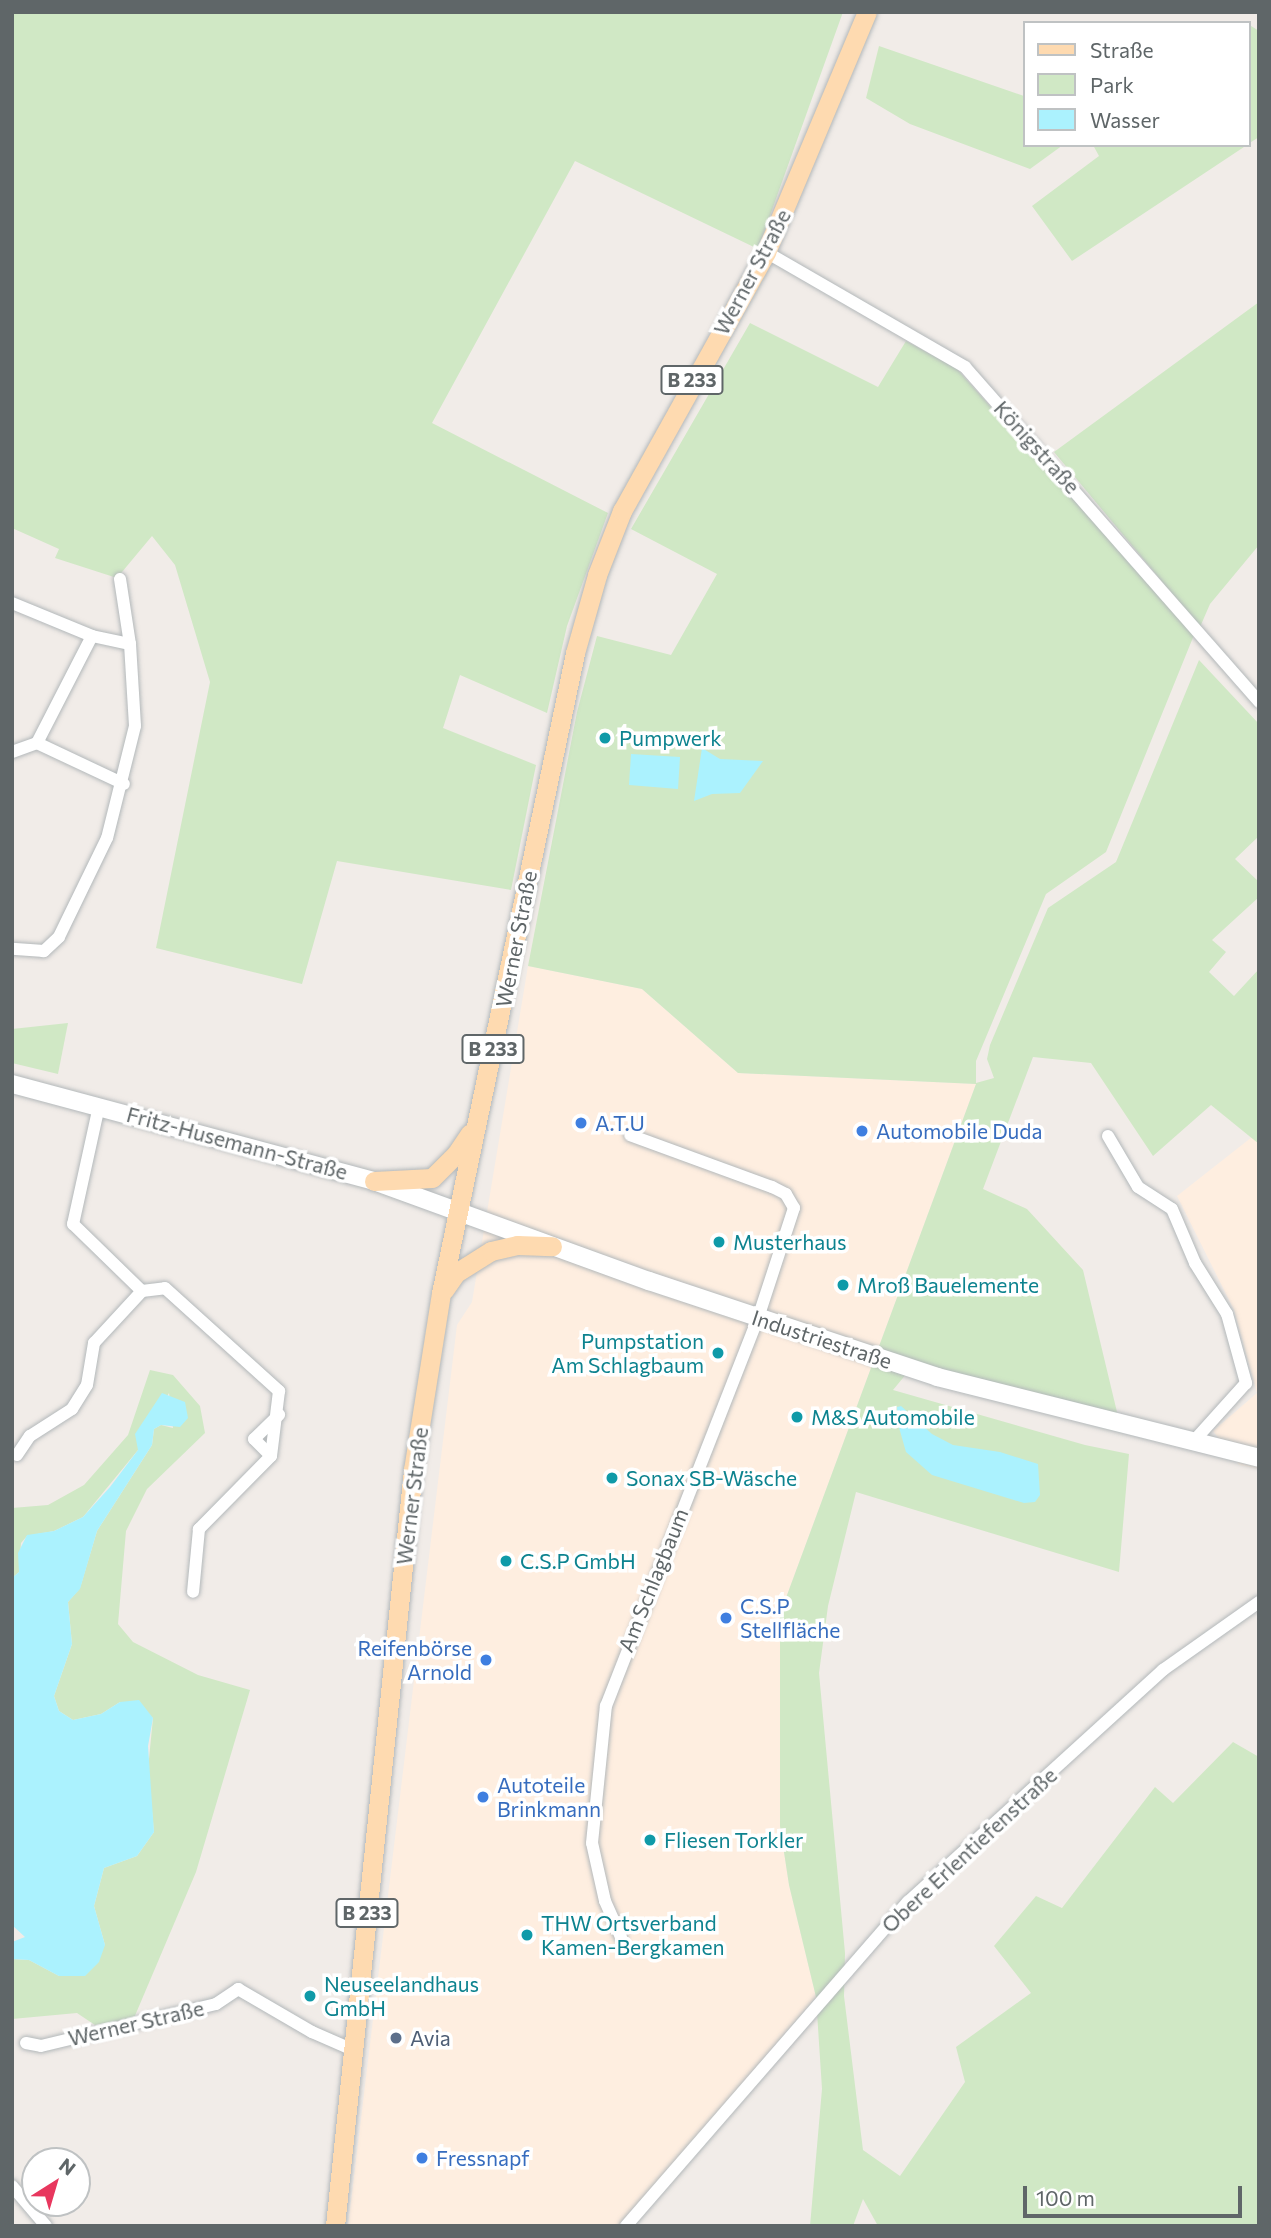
<!DOCTYPE html>
<meta charset="utf-8">
<style>
body{margin:0}
#map{position:relative;width:1271px;height:2238px;overflow:hidden;background:#f1ece8;font-family:Commissioner,sans-serif}
div>[style]{position:absolute}
.commercial>*{inset:0;background:#feeee0}
.green>*{inset:0;background:#d0e8c5}
.water>*{inset:0;background:#abf2fe}
.roads{filter:drop-shadow(0 0 2px #b3b8ba) drop-shadow(0 0 2px #b3b8ba)}
.street>*{height:12px;margin:-6px;padding:0 6px;transform-origin:6px;border-radius:6px;background:#fff}
.secondary>*{height:18px;margin:-9px;padding:0 9px;transform-origin:9px;border-radius:9px;background:#fff}
.primary>*{height:19px;margin:-9.5px;padding:0 9.5px;transform-origin:9.5px;border-radius:9.5px;background:#fedab0}
.dots>*{width:19px;height:19px;translate:-50% -50%;box-sizing:border-box;border:4px solid #fff;border-radius:50%}
span{translate:-50% -50%;white-space:nowrap;text-align:center;line-height:1.15;-webkit-text-stroke:7px #fff;paint-order:stroke}
.shield-label span{padding:2px 5px;background:#fff;border:2px solid;border-radius:5px;-webkit-text-stroke-width:0}
.shield-label{font-size:19px;color:#5f6668;font-weight:700}
.street-label{font-size:21px;color:#5f6668}
.culture-label{font-size:21px;color:#0d838f}
.left{translate:0 -50%;text-align:left}
.right{translate:-100% -50%;text-align:right}
.shop-label{font-size:21px;color:#366cbe}
.service-label{font-size:21px;color:#4e5e75}
.frame{position:absolute;inset:0;border:14px solid #5f6668;pointer-events:none}
.legend{position:absolute;left:1023px;top:21px;width:228px;height:126px;box-sizing:border-box;background:#fff;border:2px solid #bfc2c3;margin:0;padding:9px 12px;list-style:none;font-size:21px;color:#5f6668}
.legend li{display:flex;align-items:center;gap:14px;height:35px}
.legend b{width:35px;border:2px solid #bfc2c3}
.north{position:absolute;left:21px;top:2147px;width:70px;height:70px;box-sizing:border-box;background:#fff;border:2px solid #bfc2c3;border-radius:50%;rotate:37deg;font-size:19px;font-weight:700;line-height:28px;text-align:center;color:#5f6668}
.north::after{content:'';display:block;margin:auto;width:24px;height:32px;background:#e8375e;clip-path:polygon(50% 0,100% 100%,50% 72%,0 100%)}
.scale{position:absolute;left:1023px;top:2186px;width:219px;height:32px;box-sizing:border-box;border:4px solid #5f6668;border-top:0;padding-left:9px;font-size:21px;line-height:24px;white-space:nowrap;color:#5f6668;-webkit-text-stroke:5px #fff;paint-order:stroke}
</style>
<div id="map">
<div class="commercial">
<div style="clip-path:polygon(528px 966px,642px 989px,738px 1073px,976px 1084px,780px 1614px,780px 1826px,789px 1885px,816px 1997px,620px 2226px,348px 2226px,457px 1325px,472px 1302px)"></div>
<div style="clip-path:polygon(1252px 1137px,1259px 1144px,1259px 1469px,1239px 1465px,1213px 1431px,1257px 1393px,1234px 1310px,1177px 1196px)"></div>
</div>
<div class="green">
<div style="clip-path:polygon(12px 12px,843px 12px,758px 249px,575px 161px,432px 423px,608px 513px,567px 626px,547px 713px,460px 675px,443px 728px,536px 765px,511px 890px,337px 861px,302px 984px,156px 948px,210px 682px,175px 565px,152px 536px,117px 578px,55px 558px,59px 549px,12px 528px)"></div>
<div style="clip-path:polygon(1248px 24px,1259px 31px,1259px 137px,1248px 144px)"></div>
<div style="clip-path:polygon(879px 46px,1024px 96px,1024px 145px,1063px 145px,1030px 169px,910px 124px,866px 98px)"></div>
<div style="clip-path:polygon(1093px 145px,1247px 145px,1072px 261px,1032px 206px,1099px 156px)"></div>
<div style="clip-path:polygon(1259px 302px,1259px 545px,1210px 604px,1200px 627px,1054px 452px)"></div>
<div style="clip-path:polygon(750px 323px,878px 387px,906px 341px,956px 368px,1194px 635px,1106px 852px,1046px 894px,976px 1061px,976px 1083px,994px 1078px,987px 1059px,990px 1045px,1048px 908px,1116px 862px,1199px 660px,1259px 724px,1259px 836px,1235px 859px,1259px 882px,1259px 897px,1212px 940px,1226px 952px,1209px 972px,1234px 996px,1259px 969px,1259px 1144px,1211px 1105px,1153px 1156px,1091px 1063px,1033px 1057px,983px 1189px,1027px 1209px,1083px 1270px,1122px 1433px,907px 1373px,893px 1390px,1085px 1445px,1129px 1454px,1119px 1572px,856px 1492px,828px 1606px,819px 1673px,845px 1953px,844px 1996px,863px 2150px,900px 2176px,965px 2082px,956px 2047px,1031px 1993px,994px 1946px,1036px 1896px,1062px 1908px,1155px 1787px,1173px 1803px,1233px 1742px,1259px 1757px,1259px 2226px,878px 2226px,863px 2199px,853px 2226px,810px 2226px,822px 2089px,816px 1997px,789px 1885px,780px 1826px,780px 1614px,976px 1084px,738px 1073px,642px 989px,528px 966px,577px 712px,597px 636px,671px 655px,717px 574px,631px 529px)"></div>
<div style="clip-path:polygon(68px 1023px,58px 1074px,12px 1063px,12px 1029px)"></div>
<div style="clip-path:polygon(150px 1370px,173px 1375px,200px 1406px,205px 1433px,147px 1489px,126px 1531px,118px 1624px,133px 1642px,198px 1675px,250px 1690px,196px 1872px,134px 2018px,95px 2025px,77px 2013px,12px 2019px,12px 1959px,29px 1960px,59px 1976px,105px 1945px,94px 1906px,104px 1868px,137px 1856px,154px 1832px,148px 1769px,153px 1718px,120px 1702px,101px 1714px,73px 1720px,59px 1711px,54px 1696px,72px 1644px,68px 1602px,80px 1588px,97px 1531px,152px 1445px,154px 1429px,161px 1425px,173px 1428px,169px 1393px,138px 1450px,83px 1517px,54px 1531px,27px 1536px,21px 1543px,19px 1572px,12px 1578px,12px 1508px,48px 1505px,84px 1485px,128px 1435px)"></div>
</div>
<div class="water">
<div style="clip-path:polygon(702px 748px,720px 759px,763px 761px,740px 793px,712px 794px,694px 801px)"></div>
<div style="clip-path:polygon(631px 754px,680px 757px,678px 789px,629px 785px)"></div>
<div style="clip-path:polygon(162px 1393px,185px 1402px,188px 1418px,180px 1427px,161px 1425px,154px 1429px,152px 1445px,97px 1531px,80px 1589px,68px 1602px,72px 1644px,54px 1696px,59px 1711px,73px 1720px,101px 1714px,120px 1702px,139px 1700px,153px 1718px,148px 1746px,154px 1832px,137px 1856px,104px 1868px,94px 1906px,105px 1945px,99px 1962px,85px 1976px,59px 1976px,29px 1960px,12px 1959px,12px 1942px,25px 1937px,12px 1925px,12px 1578px,19px 1572px,18px 1553px,27px 1535px,54px 1531px,83px 1517px,110px 1487px,138px 1450px,135px 1434px)"></div>
<div style="clip-path:polygon(901px 1406px,932px 1434px,953px 1445px,1000px 1452px,1038px 1464px,1040px 1495px,1035px 1502px,1024px 1503px,932px 1475px,906px 1452px,898px 1424px,897px 1407px)"></div>
</div>
<div class="roads">
<div class="street">
<div style="left:766px;top:252px;width:230px;rotate:30deg"></div>
<div style="left:965px;top:367px;width:446px;rotate:48.7deg"></div>
<div style="left:120px;top:579px;width:66px;rotate:81.3deg"></div>
<div style="left:12px;top:603px;width:87px;rotate:22.4deg"></div>
<div style="left:92px;top:636px;width:39px;rotate:12deg"></div>
<div style="left:130px;top:644px;width:82px;rotate:86.5deg"></div>
<div style="left:135px;top:726px;width:115px;rotate:104deg"></div>
<div style="left:107px;top:838px;width:110px;rotate:115.9deg"></div>
<div style="left:59px;top:937px;width:21px;rotate:137deg"></div>
<div style="left:44px;top:951px;width:32px;rotate:-176deg"></div>
<div style="left:37px;top:743px;width:120px;rotate:-62.8deg"></div>
<div style="left:12px;top:752px;width:27px;rotate:-20deg"></div>
<div style="left:37px;top:743px;width:96px;rotate:25.2deg"></div>
<div style="left:99px;top:1106px;width:121px;rotate:102.4deg"></div>
<div style="left:73px;top:1224px;width:96px;rotate:44.2deg"></div>
<div style="left:1108px;top:1136px;width:59px;rotate:59.5deg"></div>
<div style="left:1138px;top:1187px;width:40px;rotate:32.9deg"></div>
<div style="left:1172px;top:1209px;width:59px;rotate:66.9deg"></div>
<div style="left:1195px;top:1263px;width:60px;rotate:57.9deg"></div>
<div style="left:1227px;top:1314px;width:72px;rotate:74.6deg"></div>
<div style="left:1246px;top:1383px;width:81px;rotate:132deg"></div>
<div style="left:142px;top:1291px;width:23px;rotate:-7deg"></div>
<div style="left:165px;top:1288px;width:154px;rotate:42.1deg"></div>
<div style="left:279px;top:1391px;width:65px;rotate:97deg"></div>
<div style="left:271px;top:1456px;width:103px;rotate:134.6deg"></div>
<div style="left:199px;top:1529px;width:63px;rotate:95.4deg"></div>
<div style="left:17px;top:1455px;width:23px;rotate:-56deg"></div>
<div style="left:30px;top:1436px;width:50px;rotate:-32.7deg"></div>
<div style="left:72px;top:1409px;width:28px;rotate:-58deg"></div>
<div style="left:87px;top:1385px;width:43px;rotate:-80.5deg"></div>
<div style="left:94px;top:1343px;width:71px;rotate:-47.3deg"></div>
<div style="left:271px;top:1456px;width:24px;rotate:-135deg"></div>
<div style="left:254px;top:1439px;width:35px;rotate:-44deg"></div>
<div style="left:621px;top:1937px;width:39px;rotate:-114deg"></div>
<div style="left:605px;top:1901px;width:59px;rotate:-102.6deg"></div>
<div style="left:592px;top:1843px;width:138px;rotate:-84.2deg"></div>
<div style="left:606px;top:1706px;width:417px;rotate:-68.6deg"></div>
<div style="left:758px;top:1318px;width:116px;rotate:-71.9deg"></div>
<div style="left:794px;top:1208px;width:16px;rotate:-120deg"></div>
<div style="left:786px;top:1194px;width:16px;rotate:-153deg"></div>
<div style="left:772px;top:1187px;width:151px;rotate:-159.9deg"></div>
<div style="left:26px;top:2043px;width:15px;rotate:11deg"></div>
<div style="left:41px;top:2046px;width:180px;rotate:-13.5deg"></div>
<div style="left:216px;top:2004px;width:27px;rotate:-34deg"></div>
<div style="left:238px;top:1989px;width:86px;rotate:30.2deg"></div>
<div style="left:312px;top:2032px;width:45px;rotate:23.7deg"></div>
<div style="left:12px;top:2186px;width:52px;rotate:49.6deg"></div>
<div style="left:626px;top:2226px;width:430px;rotate:-49deg"></div>
<div style="left:908px;top:1902px;width:345px;rotate:-42.3deg"></div>
<div style="left:1163px;top:1670px;width:118px;rotate:-35.3deg"></div>
</div>
<div class="secondary">
<div style="left:12px;top:1084px;width:375px;rotate:15deg"></div>
<div style="left:374px;top:1181px;width:293px;rotate:20deg"></div>
<div style="left:649px;top:1281px;width:304px;rotate:18.4deg"></div>
<div style="left:937px;top:1377px;width:332px;rotate:14.1deg"></div>
</div>
<div class="primary">
<div style="left:374px;top:1181px;width:58px;rotate:-3deg"></div>
<div style="left:432px;top:1178px;width:34px;rotate:-45deg"></div>
<div style="left:456px;top:1154px;width:25px;rotate:-56deg"></div>
<div style="left:444px;top:1290px;width:21px;rotate:-55deg"></div>
<div style="left:456px;top:1273px;width:41px;rotate:-32.2deg"></div>
<div style="left:491px;top:1251px;width:27px;rotate:-13deg"></div>
<div style="left:517px;top:1245px;width:35px;rotate:2deg"></div>
<div style="left:335px;top:2226px;width:760px;rotate:-84.11deg"></div>
<div style="left:413px;top:1470px;width:179px;rotate:-81deg"></div>
<div style="left:441px;top:1293px;width:654px;rotate:-78.17deg"></div>
<div style="left:575px;top:653px;width:81px;rotate:-74.2deg"></div>
<div style="left:597px;top:575px;width:69px;rotate:-68.7deg"></div>
<div style="left:622px;top:511px;width:296px;rotate:-60.9deg"></div>
<div style="left:766px;top:252px;width:260px;rotate:-67.2deg"></div>
</div>
</div>
<div class="dots">
<div style="left:605px;top:738px;background:#0f9aa8"></div>
<div style="left:581px;top:1123px;background:#3f7fe0"></div>
<div style="left:862px;top:1131px;background:#3f7fe0"></div>
<div style="left:719px;top:1242px;background:#0f9aa8"></div>
<div style="left:843px;top:1285px;background:#0f9aa8"></div>
<div style="left:718px;top:1353px;background:#0f9aa8"></div>
<div style="left:797px;top:1417px;background:#0f9aa8"></div>
<div style="left:612px;top:1478px;background:#0f9aa8"></div>
<div style="left:506px;top:1561px;background:#0f9aa8"></div>
<div style="left:726px;top:1618px;background:#3f7fe0"></div>
<div style="left:486px;top:1660px;background:#3f7fe0"></div>
<div style="left:483px;top:1797px;background:#3f7fe0"></div>
<div style="left:650px;top:1840px;background:#0f9aa8"></div>
<div style="left:527px;top:1935px;background:#0f9aa8"></div>
<div style="left:310px;top:1996px;background:#0f9aa8"></div>
<div style="left:396px;top:2038px;background:#5c6f8a"></div>
<div style="left:422px;top:2158px;background:#3f7fe0"></div>
</div>
<div class="shield-label">
<span style="left:692px;top:380px">B 233</span>
<span style="left:493px;top:1049px">B 233</span>
<span style="left:367px;top:1913px">B 233</span>
</div>
<div class="street-label">
<span style="left:752px;top:272px;rotate:-62deg">Werner Straße</span>
<span style="left:1037px;top:447px;rotate:48deg">Königstraße</span>
<span style="left:516px;top:939px;rotate:-79deg">Werner Straße</span>
<span style="left:237px;top:1143px;rotate:15deg">Fritz-Husemann-Straße</span>
<span style="left:822px;top:1339px;rotate:18deg">Industriestraße</span>
<span style="left:412px;top:1496px;rotate:-83deg">Werner Straße</span>
<span style="left:653px;top:1580px;rotate:-68deg">Am Schlagbaum</span>
<span style="left:969px;top:1850px;rotate:-43deg">Obere Erlentiefenstraße</span>
<span style="left:136px;top:2023px;rotate:-13deg">Werner Straße</span>
</div>
<div class="culture-label">
<span class="left" style="left:619px;top:738px">Pumpwerk</span>
<span class="left" style="left:733px;top:1242px">Musterhaus</span>
<span class="left" style="left:857px;top:1285px">Mroß Bauelemente</span>
<span class="right" style="left:704px;top:1353px">Pumpstation<br>Am Schlagbaum</span>
<span class="left" style="left:811px;top:1417px">M&amp;S Automobile</span>
<span class="left" style="left:626px;top:1478px">Sonax SB-Wäsche</span>
<span class="left" style="left:520px;top:1561px">C.S.P GmbH</span>
<span class="left" style="left:664px;top:1840px">Fliesen Torkler</span>
<span class="left" style="left:541px;top:1935px">THW Ortsverband<br>Kamen-Bergkamen</span>
<span class="left" style="left:324px;top:1996px">Neuseelandhaus<br>GmbH</span>
</div>
<div class="shop-label">
<span class="left" style="left:595px;top:1123px">A.T.U</span>
<span class="left" style="left:876px;top:1131px">Automobile Duda</span>
<span class="left" style="left:740px;top:1618px">C.S.P<br>Stellfläche</span>
<span class="right" style="left:472px;top:1660px">Reifenbörse<br>Arnold</span>
<span class="left" style="left:497px;top:1797px">Autoteile<br>Brinkmann</span>
<span class="left" style="left:436px;top:2158px">Fressnapf</span>
</div>
<div class="service-label">
<span class="left" style="left:410px;top:2038px">Avia</span>
</div>
<div class="frame"></div>
<ul class="legend">
<li><b style="height:9px;background:#fedab0"></b>Straße</li>
<li><b style="height:19px;background:#d0e8c5"></b>Park</li>
<li><b style="height:19px;background:#abf2fe"></b>Wasser</li>
</ul>
<div class="north">N</div>
<div class="scale">100 m</div>
</div>
